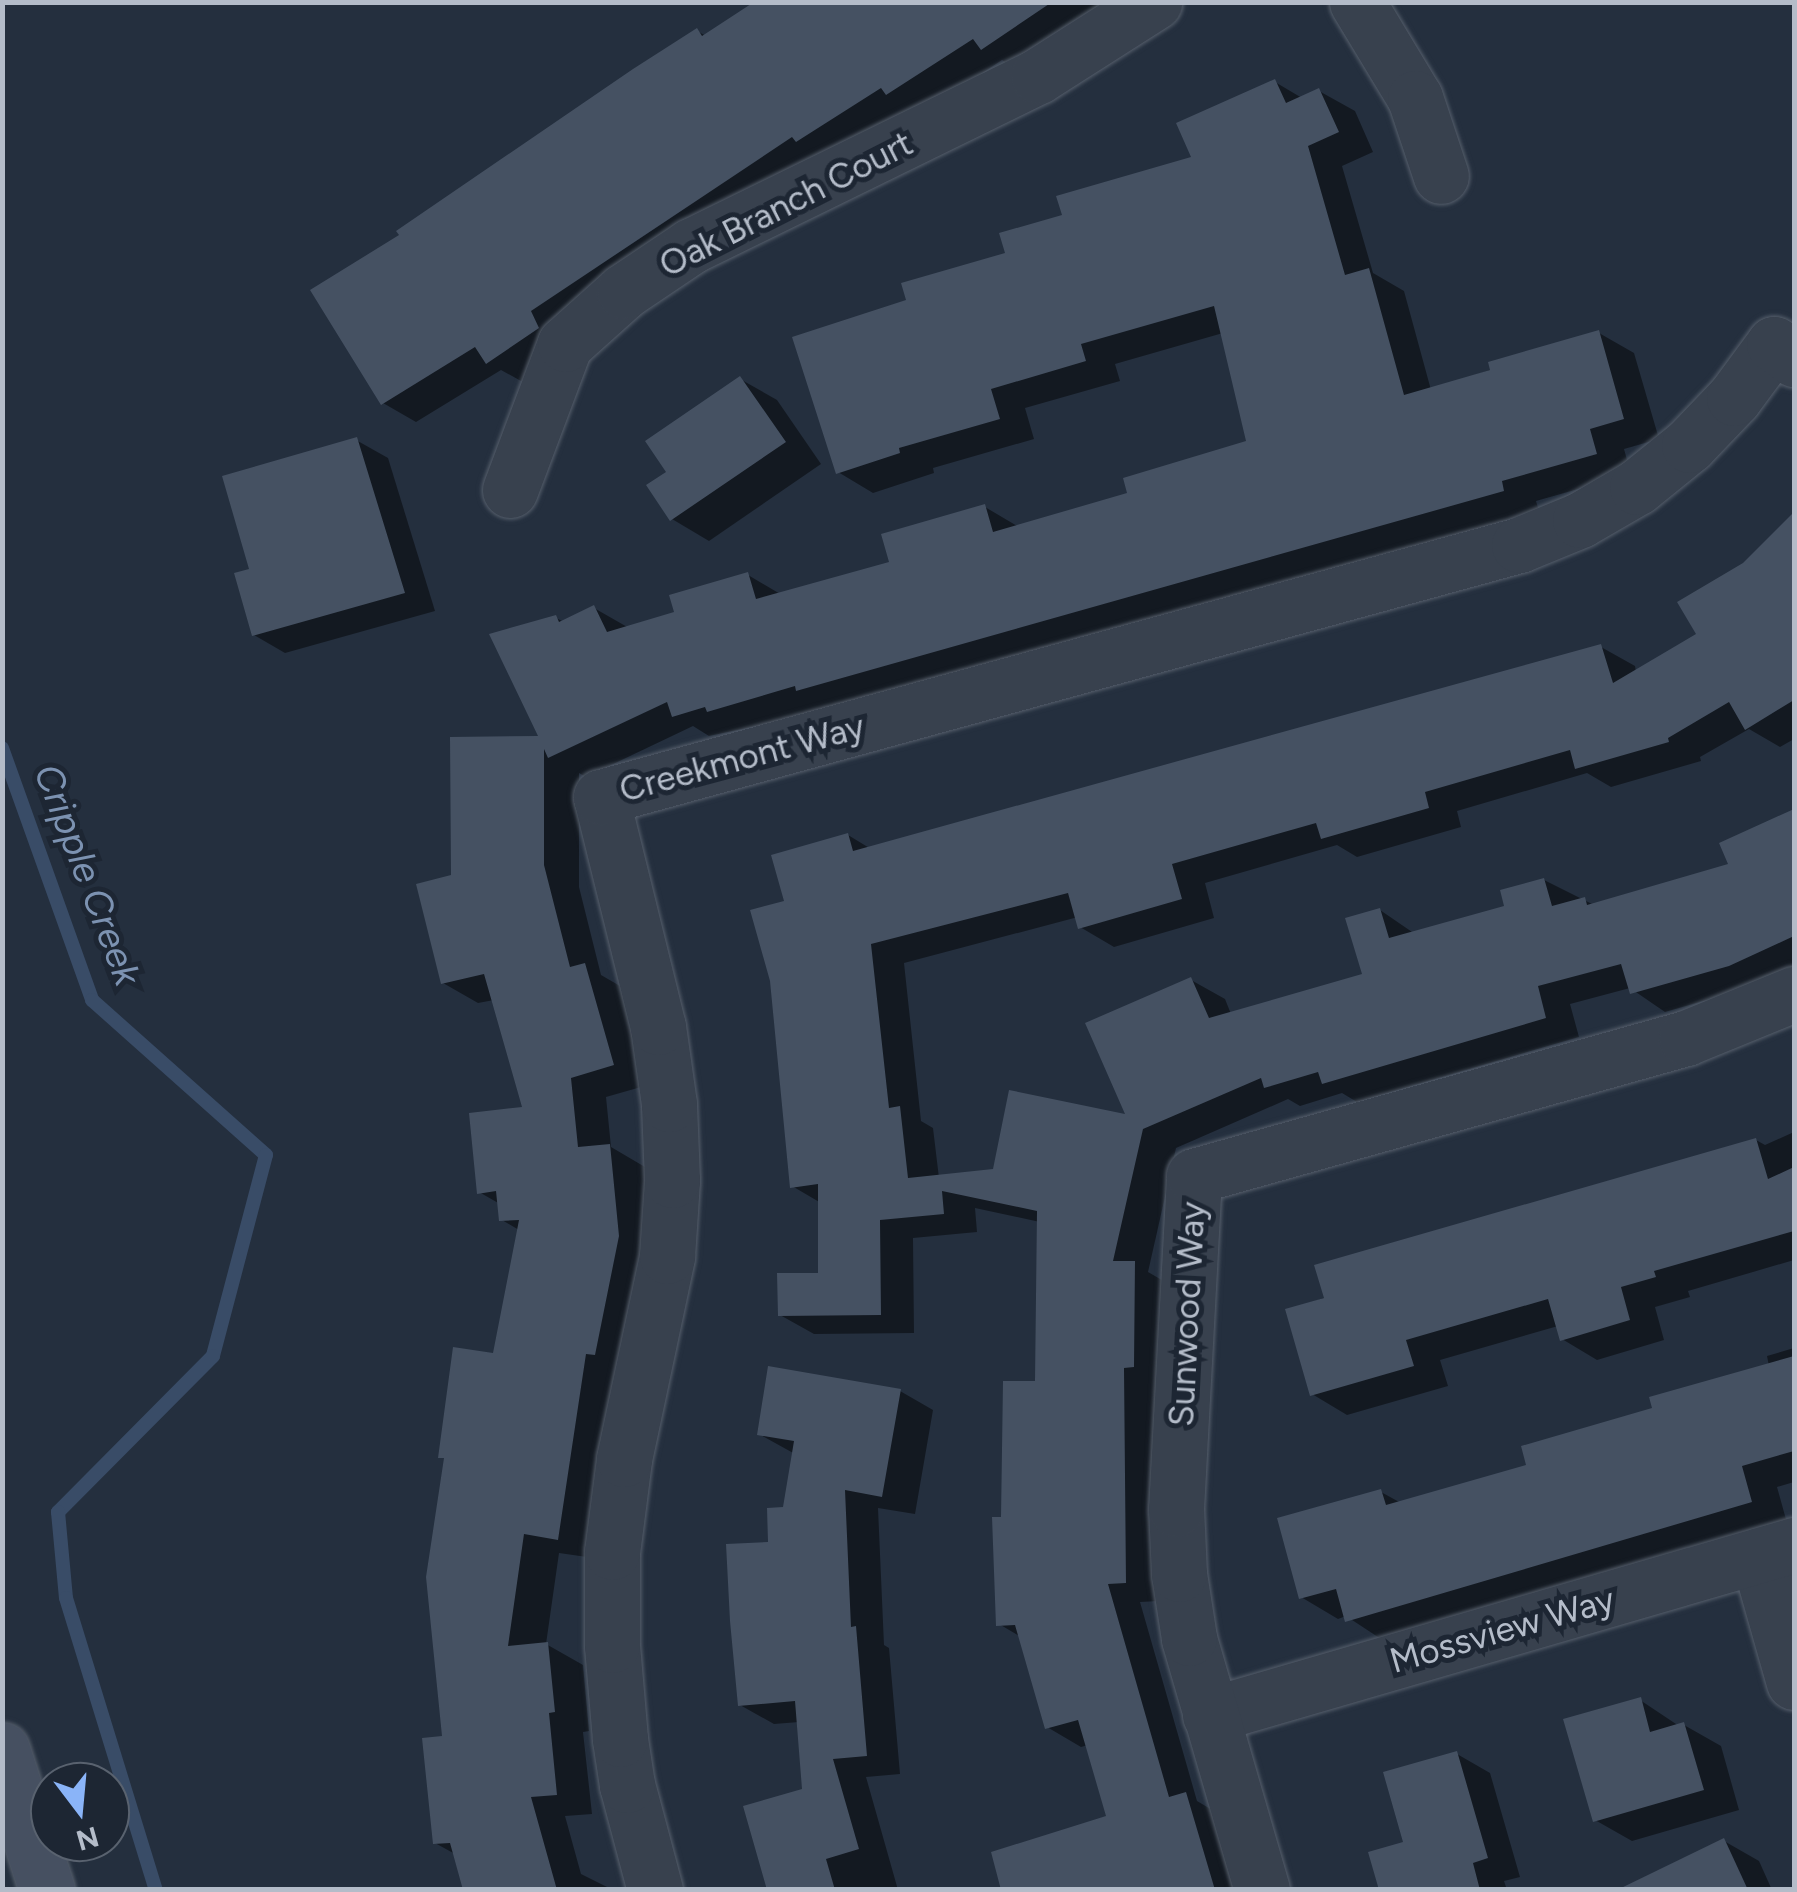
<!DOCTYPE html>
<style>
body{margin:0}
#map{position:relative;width:1797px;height:1892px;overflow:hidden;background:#242f3e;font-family:Figtree,sans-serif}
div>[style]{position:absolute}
.shadow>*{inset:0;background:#0007}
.stream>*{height:14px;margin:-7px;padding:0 7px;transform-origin:7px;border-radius:7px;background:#394c67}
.building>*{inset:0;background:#455162}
.roads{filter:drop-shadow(0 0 2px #565f6c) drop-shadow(0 0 2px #565f6c)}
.street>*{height:55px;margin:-27.5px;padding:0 27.5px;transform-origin:27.5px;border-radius:27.5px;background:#38414e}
.secondary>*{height:55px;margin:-27.5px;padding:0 27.5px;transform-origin:27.5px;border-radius:27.5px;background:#465061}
span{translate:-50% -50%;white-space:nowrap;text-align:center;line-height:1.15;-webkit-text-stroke:10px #1d2633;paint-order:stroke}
.street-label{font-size:35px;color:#b4bcc9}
.water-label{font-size:38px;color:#7c92b1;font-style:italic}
.frame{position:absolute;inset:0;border:5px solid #b4bcc9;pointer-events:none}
.north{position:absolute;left:30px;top:1762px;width:100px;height:100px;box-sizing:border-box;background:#1d2633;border:2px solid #59626f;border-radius:50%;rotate:164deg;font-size:28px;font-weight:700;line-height:40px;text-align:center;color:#b4bcc9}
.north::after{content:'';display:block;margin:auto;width:35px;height:45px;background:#8ab4f8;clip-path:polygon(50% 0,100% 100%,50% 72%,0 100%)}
</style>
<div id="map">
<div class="shadow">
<div style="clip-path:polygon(759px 2px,1114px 2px,1016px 68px,1002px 60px,521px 381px,501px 370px,416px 422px,383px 403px,403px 236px,697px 31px,706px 36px)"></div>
<div style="clip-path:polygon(1275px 82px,1302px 98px,1319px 91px,1355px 111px,1373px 152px,1342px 166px,1373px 273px,1404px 291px,1431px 390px,1599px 333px,1634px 353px,1659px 439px,1624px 449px,1631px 474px,1536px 501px,1539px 511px,834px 710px,709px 736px,693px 726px,586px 777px,579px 773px,579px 887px,601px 975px,620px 986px,648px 1085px,606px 1097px,611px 1147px,645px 1167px,654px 1258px,594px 1558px,559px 1553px,546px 1644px,583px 1665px,589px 1731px,583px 1732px,592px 1814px,565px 1816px,581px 1874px,613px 1890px,465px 1890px,455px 1854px,435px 1843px,444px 1738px,519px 1230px,502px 1220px,500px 1204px,479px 1192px,525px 1110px,494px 1000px,478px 1003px,443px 983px,453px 877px,542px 739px,556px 618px,564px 622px,594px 608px,629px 628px,677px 614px,748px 575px,782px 595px,892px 563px,985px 507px,1019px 527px,1130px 495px,1249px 442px,1223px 333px,1115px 364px,1120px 381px,1025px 408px,1034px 439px,933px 468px,934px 473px,873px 493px,838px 472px,909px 302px,1008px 255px,1065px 217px,1195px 159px)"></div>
<div style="clip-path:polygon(740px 379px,777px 400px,821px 464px,709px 541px,672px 519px,669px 473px)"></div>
<div style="clip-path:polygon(356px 440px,388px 458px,435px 611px,285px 653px,254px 635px,252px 570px)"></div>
<div style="clip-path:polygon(1786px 524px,1794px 528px,1794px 739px,1780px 747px,1749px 729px,1700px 757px,1701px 761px,1611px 787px,1587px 773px,1457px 811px,1461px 827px,1357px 857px,1337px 845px,1205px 883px,1214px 918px,1114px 947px,1080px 927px,1078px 917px,904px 963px,921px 1121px,933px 1128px,939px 1178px,995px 1171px,1130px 1118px,1191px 980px,1225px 999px,1231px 1014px,1365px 976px,1380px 910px,1415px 934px,1507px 907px,1544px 880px,1594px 905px,1732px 866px,1722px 844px,1794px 812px,1794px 970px,1763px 984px,1665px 1012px,1630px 988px,1570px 1004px,1579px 1037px,1357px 1102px,1342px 1093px,1300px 1106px,1288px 1099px,1176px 1148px,1148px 1272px,1167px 1283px,1159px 1601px,1140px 1602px,1197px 1801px,1219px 1814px,1242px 1890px,1004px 1890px,1109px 1818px,1088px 1745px,1081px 1747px,1047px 1727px,1021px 1637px,999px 1624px,1004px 1519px,1038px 1383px,1040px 1222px,975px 1208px,977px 1232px,913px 1238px,914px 1333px,814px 1334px,780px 1315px,820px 1275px,821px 1203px,792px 1186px,787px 903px,848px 835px,871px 849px,1601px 647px,1635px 666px,1636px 672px,1700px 635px,1744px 565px)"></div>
<div style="clip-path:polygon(1794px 1132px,1794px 1260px,1688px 1291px,1690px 1297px,1655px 1307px,1664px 1340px,1597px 1360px,1562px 1339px,1558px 1326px,1440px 1360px,1448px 1386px,1347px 1415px,1312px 1394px,1288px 1311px,1756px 1140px,1765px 1145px)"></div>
<div style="clip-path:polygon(1794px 1348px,1794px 1482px,1777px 1487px,1787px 1523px,1384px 1641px,1346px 1616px,1338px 1619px,1301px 1597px,1381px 1492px,1401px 1503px,1529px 1466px,1769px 1366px,1767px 1356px)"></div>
<div style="clip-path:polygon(900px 1391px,933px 1410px,915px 1514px,878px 1508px,884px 1645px,889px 1648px,900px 1774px,866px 1777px,898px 1890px,770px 1890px,805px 1791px,799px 1722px,774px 1724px,740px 1705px,771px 1545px,785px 1510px,795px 1454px,759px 1434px)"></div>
<div style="clip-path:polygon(1640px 1700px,1679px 1726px,1684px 1725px,1721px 1746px,1739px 1810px,1632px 1841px,1595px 1820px)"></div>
<div style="clip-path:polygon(1457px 1754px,1490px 1773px,1520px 1877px,1504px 1881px,1507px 1890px,1381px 1890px)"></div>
<div style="clip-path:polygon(1724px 1841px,1759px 1861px,1772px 1890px,1640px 1890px)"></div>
</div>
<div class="stream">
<div style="left:2px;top:748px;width:268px;rotate:70.3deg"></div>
<div style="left:92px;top:1000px;width:233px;rotate:41.7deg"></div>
<div style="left:266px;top:1155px;width:208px;rotate:104.8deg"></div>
<div style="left:213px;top:1356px;width:220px;rotate:134.8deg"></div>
<div style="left:58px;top:1512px;width:86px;rotate:84.7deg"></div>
<div style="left:66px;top:1598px;width:306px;rotate:72.9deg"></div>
</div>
<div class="building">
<div style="clip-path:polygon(754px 2px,1052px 2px,981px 50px,973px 39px,886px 95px,881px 88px,796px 142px,792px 137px,531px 311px,539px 328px,486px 364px,475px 347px,381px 405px,310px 290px,399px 235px,396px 231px,633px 69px,697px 28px,702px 36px)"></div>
<div style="clip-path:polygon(1275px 79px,1286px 103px,1319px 88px,1339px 132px,1308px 146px,1345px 275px,1369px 268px,1404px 395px,1490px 370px,1488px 362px,1599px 330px,1624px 419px,1590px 429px,1597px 454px,1502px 481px,1504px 491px,796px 691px,795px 686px,707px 712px,705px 707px,672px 717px,667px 702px,548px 758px,544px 749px,544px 865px,570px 967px,585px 963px,614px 1065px,571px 1078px,578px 1147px,610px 1144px,619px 1236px,595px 1355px,586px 1354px,558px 1540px,524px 1534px,508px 1646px,548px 1642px,555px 1712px,549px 1713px,557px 1795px,531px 1797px,557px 1890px,463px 1890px,450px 1843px,433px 1844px,422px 1738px,442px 1736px,426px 1577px,444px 1458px,438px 1458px,453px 1347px,493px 1353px,519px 1220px,499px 1221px,496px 1191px,477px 1194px,469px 1113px,522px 1107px,484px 974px,441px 984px,416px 884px,451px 875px,450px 737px,538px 736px,489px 634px,556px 615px,559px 622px,594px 605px,607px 632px,674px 612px,669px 595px,748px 572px,756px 599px,889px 562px,881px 534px,985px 504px,993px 532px,1127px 493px,1123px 478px,1246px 441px,1214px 306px,1081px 344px,1086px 361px,991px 389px,1000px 419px,899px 448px,900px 453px,836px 474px,792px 337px,906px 300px,901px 283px,1005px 253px,999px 233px,1062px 215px,1056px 196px,1191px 157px,1176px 123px)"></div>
<div style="clip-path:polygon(740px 376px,786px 442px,670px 521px,646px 485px,666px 472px,645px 441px)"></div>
<div style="clip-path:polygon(357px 437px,405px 593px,252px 636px,234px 573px,249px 569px,222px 476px)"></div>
<div style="clip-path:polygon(1794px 512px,1794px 700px,1745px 730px,1729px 702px,1668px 738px,1669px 742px,1575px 769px,1570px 750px,1425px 792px,1429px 808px,1321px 839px,1316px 823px,1172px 864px,1182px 899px,1078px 929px,1068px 893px,871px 944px,889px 1108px,900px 1106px,908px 1178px,993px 1169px,1009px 1090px,1125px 1114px,1085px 1023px,1191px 977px,1209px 1018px,1362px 974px,1345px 918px,1380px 908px,1389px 938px,1504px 906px,1500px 890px,1544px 878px,1552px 906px,1585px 897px,1587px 905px,1728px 864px,1719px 843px,1794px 809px,1794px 936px,1729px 966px,1630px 994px,1621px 964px,1538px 986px,1546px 1018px,1322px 1084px,1318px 1072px,1264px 1088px,1261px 1078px,1143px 1129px,1113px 1261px,1135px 1261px,1134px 1367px,1124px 1368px,1126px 1583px,1108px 1584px,1169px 1797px,1186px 1792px,1215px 1890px,1001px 1890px,991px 1852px,1106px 1816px,1078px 1720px,1045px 1729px,1015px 1625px,996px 1626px,992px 1517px,1001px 1517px,1003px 1381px,1035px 1381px,1037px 1211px,942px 1191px,944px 1214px,880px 1220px,881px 1315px,778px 1316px,777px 1273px,818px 1273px,818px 1184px,790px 1188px,770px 981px,750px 910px,784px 901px,771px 855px,848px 833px,853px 851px,1601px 644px,1613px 683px,1696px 634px,1677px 602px,1743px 563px)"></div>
<div style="clip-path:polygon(1756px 1138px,1768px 1179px,1794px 1167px,1794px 1231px,1654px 1271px,1656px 1277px,1621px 1287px,1630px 1320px,1560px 1341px,1548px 1299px,1406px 1340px,1414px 1366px,1310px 1396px,1285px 1309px,1324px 1298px,1314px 1265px)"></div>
<div style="clip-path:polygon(1794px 1356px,1794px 1451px,1742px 1466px,1752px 1502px,1345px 1622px,1336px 1589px,1299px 1599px,1277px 1518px,1381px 1489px,1386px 1505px,1526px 1465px,1521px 1446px,1652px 1408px,1649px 1397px)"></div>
<div style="clip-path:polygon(768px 1366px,901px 1389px,882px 1497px,845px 1490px,851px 1627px,856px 1626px,867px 1756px,833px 1759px,859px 1849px,826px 1859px,835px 1890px,767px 1890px,743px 1806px,802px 1789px,795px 1701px,738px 1706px,730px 1621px,726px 1544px,768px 1542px,767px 1508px,783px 1507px,794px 1441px,757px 1435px)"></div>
<div style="clip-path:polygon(1641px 1697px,1650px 1732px,1684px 1722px,1704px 1790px,1593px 1822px,1563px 1719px)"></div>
<div style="clip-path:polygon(1457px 1751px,1488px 1858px,1473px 1863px,1480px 1890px,1379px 1890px,1368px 1852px,1403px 1842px,1383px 1772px)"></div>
<div style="clip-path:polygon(1724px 1838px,1748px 1890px,1617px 1890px)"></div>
</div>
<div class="roads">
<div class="street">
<div style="left:1357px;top:2px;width:112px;rotate:58.9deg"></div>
<div style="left:1415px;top:98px;width:82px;rotate:71.6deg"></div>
<div style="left:510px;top:490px;width:156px;rotate:-69.4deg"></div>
<div style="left:565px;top:344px;width:79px;rotate:-41.9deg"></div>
<div style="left:624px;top:291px;width:81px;rotate:-33.9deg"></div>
<div style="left:691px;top:246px;width:386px;rotate:-26.1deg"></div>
<div style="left:1038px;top:76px;width:138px;rotate:-32.5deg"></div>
<div style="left:1758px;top:1556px;width:131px;rotate:74.1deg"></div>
<div style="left:1210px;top:1715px;width:608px;rotate:-16.23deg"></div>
<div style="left:655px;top:1890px;width:109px;rotate:-104.9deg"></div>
<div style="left:627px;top:1785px;width:47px;rotate:-98.7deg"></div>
<div style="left:620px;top:1739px;width:94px;rotate:-94.9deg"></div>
<div style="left:612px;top:1645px;width:93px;rotate:-90deg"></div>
<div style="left:612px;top:1552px;width:94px;rotate:-82.6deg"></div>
<div style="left:624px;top:1459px;width:208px;rotate:-78deg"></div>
<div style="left:667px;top:1256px;width:76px;rotate:-86.2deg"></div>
<div style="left:672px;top:1180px;width:76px;rotate:-92.3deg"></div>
<div style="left:669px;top:1104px;width:78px;rotate:-98.1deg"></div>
<div style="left:658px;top:1027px;width:237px;rotate:-103.9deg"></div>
<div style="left:601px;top:797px;width:952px;rotate:-15.35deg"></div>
<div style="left:1519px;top:545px;width:66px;rotate:-22.3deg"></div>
<div style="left:1580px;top:520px;width:66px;rotate:-30.1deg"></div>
<div style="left:1637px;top:487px;width:67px;rotate:-38.9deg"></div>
<div style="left:1689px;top:445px;width:65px;rotate:-46.2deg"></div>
<div style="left:1734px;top:398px;width:67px;rotate:-53.5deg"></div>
<div style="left:1774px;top:344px;width:25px;rotate:37deg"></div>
<div style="left:1262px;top:1890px;width:262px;rotate:-106.2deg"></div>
<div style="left:1189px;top:1638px;width:65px;rotate:-98.9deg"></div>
<div style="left:1179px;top:1574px;width:65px;rotate:-92.6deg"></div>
<div style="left:1176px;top:1509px;width:333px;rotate:-86.9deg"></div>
<div style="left:1194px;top:1176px;width:511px;rotate:-15.67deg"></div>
<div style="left:1686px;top:1038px;width:117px;rotate:-22.2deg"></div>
</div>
<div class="secondary">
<div style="left:2px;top:1750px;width:147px;rotate:72.2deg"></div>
</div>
</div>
<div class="street-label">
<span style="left:786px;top:204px;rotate:-27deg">Oak Branch Court</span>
<span style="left:742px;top:758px;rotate:-15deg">Creekmont Way</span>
<span style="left:1187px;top:1314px;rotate:-87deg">Sunwood Way</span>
<span style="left:1502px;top:1630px;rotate:-16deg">Mossview Way</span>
</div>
<div class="water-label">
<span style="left:87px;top:875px;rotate:69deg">Cripple Creek</span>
</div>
<div class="frame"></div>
<div class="north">N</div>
</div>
